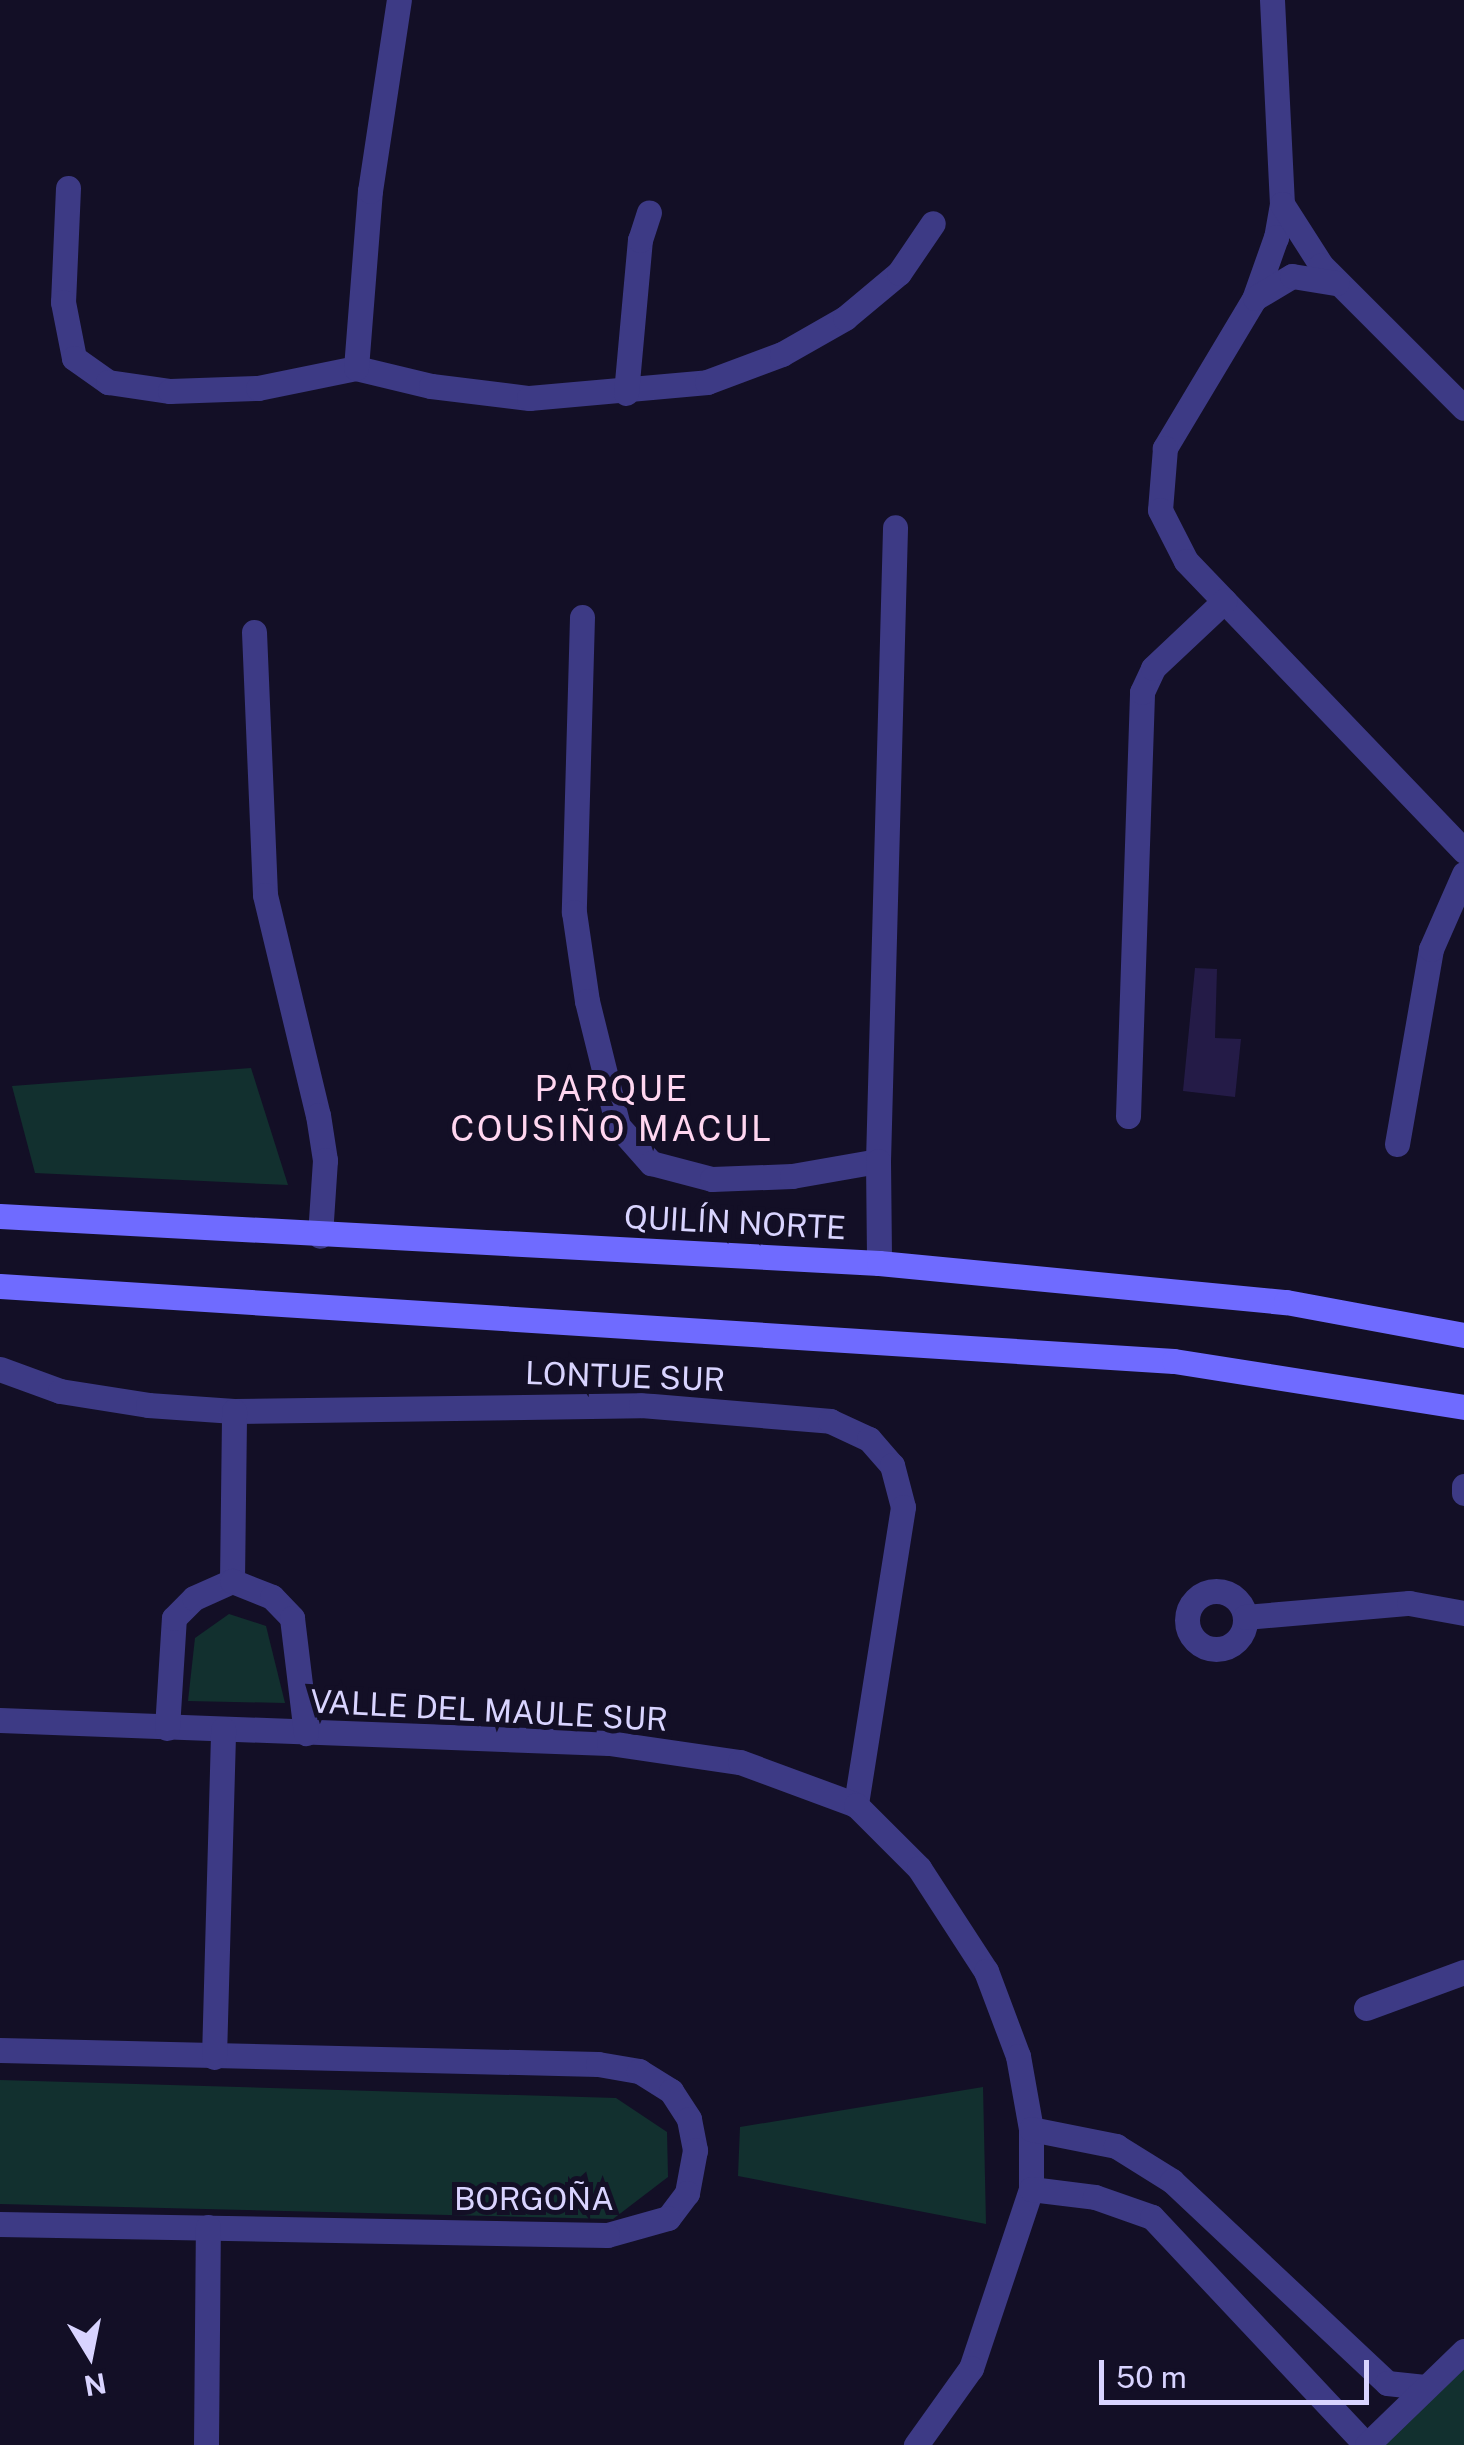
<!DOCTYPE html>
<meta charset="utf-8">
<style>
body{margin:0}
#map{position:relative;width:1464px;height:2445px;overflow:hidden;background:#130f26;font-family:"Public Sans",sans-serif}
div>[style]{position:absolute}
.green>*{inset:0;background:#12302f}
.building>*{inset:0;background:#241b47}
.street>*{height:25px;margin:-12.5px;padding:0 12.5px;transform-origin:12.5px;border-radius:12.5px;background:#3d3a85}
.street>.ring{margin:-12.5px;padding:0;box-sizing:content-box;background:none;border:25px solid #3d3a85;border-radius:50%}
.secondary>*{height:25px;margin:-12.5px;padding:0 12.5px;transform-origin:12.5px;border-radius:12.5px;background:#6f6bff}
span{translate:-50% -50%;white-space:nowrap;text-align:center;line-height:1.15;-webkit-text-stroke:10px #130f26;paint-order:stroke}
.street-label{font-size:32px;color:#d9d4ff}
.neighbourhood-label{font-size:35px;color:#ffd6f0;letter-spacing:2.5px}
.north{position:absolute;left:40px;top:2305px;width:100px;height:100px;-webkit-text-stroke:8px #130f26;paint-order:stroke;rotate:170deg;font-size:28px;font-weight:700;line-height:40px;text-align:center;color:#d9d4ff}
.north::after{content:'';display:block;margin:auto;width:35px;height:45px;background:#d9d4ff;clip-path:polygon(50% 0,100% 100%,50% 72%,0 100%)}
.scale{position:absolute;left:1099px;top:2360px;width:270px;height:45px;box-sizing:border-box;border:5px solid #d9d4ff;border-top:0;padding-left:12px;font-size:30px;line-height:35px;white-space:nowrap;color:#d9d4ff;-webkit-text-stroke:8px #130f26;paint-order:stroke}
</style>
<div id="map">
<div class="green">
<div style="clip-path:polygon(251px 1068px,288px 1185px,35px 1173px,12px 1086px)"></div>
<div style="clip-path:polygon(229px 1614px,266px 1626px,285px 1703px,188px 1701px,195px 1638px)"></div>
<div style="clip-path:polygon(0 2080px,616px 2098px,667px 2132px,668px 2177px,613px 2219px,0 2204px)"></div>
<div style="clip-path:polygon(983px 2087px,986px 2224px,738px 2176px,740px 2127px)"></div>
<div style="clip-path:polygon(1464px 2361px,1464px 2445px,1375px 2445px)"></div>
</div>
<div class="building">
<div style="clip-path:polygon(1195px 968px,1217px 969px,1215px 1038px,1241px 1039px,1235px 1097px,1183px 1091px)"></div>
</div>
<div class="street">
<div style="left:1272px;top:0;width:204px;rotate:87.2deg"></div>
<div style="left:1282px;top:204px;width:34px;rotate:100deg"></div>
<div style="left:1276px;top:237px;width:66px;rotate:109.5deg"></div>
<div style="left:1254px;top:299px;width:174px;rotate:120.9deg"></div>
<div style="left:1165px;top:448px;width:62px;rotate:94.6deg"></div>
<div style="left:1160px;top:510px;width:57px;rotate:63deg"></div>
<div style="left:1186px;top:561px;width:402px;rotate:46.2deg"></div>
<div style="left:68px;top:188px;width:114px;rotate:92.5deg"></div>
<div style="left:63px;top:302px;width:57px;rotate:78.9deg"></div>
<div style="left:74px;top:358px;width:42px;rotate:35.2deg"></div>
<div style="left:108px;top:382px;width:63px;rotate:8.3deg"></div>
<div style="left:170px;top:391px;width:88px;rotate:-2deg"></div>
<div style="left:258px;top:388px;width:100px;rotate:-11.5deg"></div>
<div style="left:356px;top:368px;width:77px;rotate:13.5deg"></div>
<div style="left:431px;top:386px;width:99px;rotate:7deg"></div>
<div style="left:529px;top:398px;width:179px;rotate:-5.1deg"></div>
<div style="left:707px;top:382px;width:80px;rotate:-20.5deg"></div>
<div style="left:782px;top:354px;width:73px;rotate:-29.7deg"></div>
<div style="left:845px;top:318px;width:70px;rotate:-39.8deg"></div>
<div style="left:899px;top:273px;width:60px;rotate:-55.8deg"></div>
<div style="left:1282px;top:204px;width:72px;rotate:57.4deg"></div>
<div style="left:1321px;top:265px;width:202px;rotate:45deg"></div>
<div style="left:1255px;top:298px;width:43px;rotate:-30.7deg"></div>
<div style="left:1292px;top:276px;width:45px;rotate:9deg"></div>
<div style="left:356px;top:368px;width:178px;rotate:-85.5deg"></div>
<div style="left:370px;top:191px;width:193px;rotate:-81.4deg"></div>
<div style="left:626px;top:393px;width:154px;rotate:-84.8deg"></div>
<div style="left:640px;top:240px;width:29px;rotate:-72deg"></div>
<div style="left:582px;top:617px;width:295px;rotate:91.6deg"></div>
<div style="left:574px;top:912px;width:90px;rotate:81.7deg"></div>
<div style="left:587px;top:1001px;width:129px;rotate:76.1deg"></div>
<div style="left:618px;top:1126px;width:50px;rotate:48.3deg"></div>
<div style="left:651px;top:1163px;width:63px;rotate:14.7deg"></div>
<div style="left:712px;top:1179px;width:80px;rotate:-2.1deg"></div>
<div style="left:792px;top:1176px;width:87px;rotate:-9.9deg"></div>
<div style="left:878px;top:1161px;width:634px;rotate:-88.46deg"></div>
<div style="left:254px;top:632px;width:263px;rotate:87.6deg"></div>
<div style="left:265px;top:895px;width:226px;rotate:76.5deg"></div>
<div style="left:318px;top:1115px;width:46px;rotate:81.2deg"></div>
<div style="left:325px;top:1160px;width:76px;rotate:93.8deg"></div>
<div style="left:1128px;top:1116px;width:424px;rotate:-88.1deg"></div>
<div style="left:1142px;top:692px;width:26px;rotate:-65deg"></div>
<div style="left:1153px;top:668px;width:98px;rotate:-43.3deg"></div>
<div style="left:1397px;top:1144px;width:198px;rotate:-80.1deg"></div>
<div style="left:1431px;top:949px;width:82px;rotate:-66.3deg"></div>
<div style="left:878px;top:1161px;width:102px;rotate:89.4deg"></div>
<div style="left:0;top:1369px;width:64px;rotate:20.1deg"></div>
<div style="left:60px;top:1391px;width:89px;rotate:9deg"></div>
<div style="left:148px;top:1405px;width:86px;rotate:4deg"></div>
<div style="left:234px;top:1411px;width:407px;rotate:-0.8deg"></div>
<div style="left:641px;top:1405px;width:190px;rotate:4.8deg"></div>
<div style="left:830px;top:1421px;width:43px;rotate:24.8deg"></div>
<div style="left:869px;top:1439px;width:35px;rotate:49deg"></div>
<div style="left:892px;top:1465px;width:43px;rotate:75.3deg"></div>
<div style="left:903px;top:1507px;width:302px;rotate:99deg"></div>
<div style="left:1464px;top:1486px;width:7px;rotate:90deg"></div>
<div style="left:232px;top:1581px;width:170px;rotate:-89.3deg"></div>
<div class="ring" style="left:1187px;top:1591px;width:33px;height:33px"></div>
<div style="left:1245px;top:1617px;width:165px;rotate:-4.9deg"></div>
<div style="left:1409px;top:1603px;width:56px;rotate:10.3deg"></div>
<div style="left:0;top:1720px;width:609px;rotate:2.16deg"></div>
<div style="left:609px;top:1743px;width:132px;rotate:8.3deg"></div>
<div style="left:740px;top:1762px;width:124px;rotate:20.3deg"></div>
<div style="left:856px;top:1805px;width:89px;rotate:45deg"></div>
<div style="left:919px;top:1868px;width:123px;rotate:57deg"></div>
<div style="left:986px;top:1971px;width:91px;rotate:69.4deg"></div>
<div style="left:1018px;top:2056px;width:74px;rotate:79.9deg"></div>
<div style="left:1031px;top:2129px;width:60px;rotate:90deg"></div>
<div style="left:1031px;top:2189px;width:189px;rotate:108.5deg"></div>
<div style="left:971px;top:2368px;width:95px;rotate:125.5deg"></div>
<div style="left:167px;top:1728px;width:110px;rotate:-86.4deg"></div>
<div style="left:174px;top:1618px;width:28px;rotate:-45deg"></div>
<div style="left:194px;top:1598px;width:42px;rotate:-24.1deg"></div>
<div style="left:232px;top:1581px;width:43px;rotate:21.8deg"></div>
<div style="left:272px;top:1597px;width:29px;rotate:46deg"></div>
<div style="left:292px;top:1618px;width:116px;rotate:83.1deg"></div>
<div style="left:1366px;top:2008px;width:104px;rotate:-20.2deg"></div>
<div style="left:0;top:2050px;width:598px;rotate:1.34deg"></div>
<div style="left:598px;top:2064px;width:42px;rotate:9.7deg"></div>
<div style="left:639px;top:2071px;width:38px;rotate:32deg"></div>
<div style="left:671px;top:2091px;width:33px;rotate:57deg"></div>
<div style="left:689px;top:2119px;width:32px;rotate:79deg"></div>
<div style="left:695px;top:2150px;width:44px;rotate:100.5deg"></div>
<div style="left:687px;top:2193px;width:31px;rotate:127deg"></div>
<div style="left:668px;top:2218px;width:63px;rotate:164.4deg"></div>
<div style="left:607px;top:2235px;width:607px;rotate:-178.96deg"></div>
<div style="left:214px;top:2057px;width:328px;rotate:-88.4deg"></div>
<div style="left:1031px;top:2129px;width:87px;rotate:11.3deg"></div>
<div style="left:1116px;top:2146px;width:66px;rotate:32deg"></div>
<div style="left:1172px;top:2181px;width:295px;rotate:43.2deg"></div>
<div style="left:1387px;top:2383px;width:38px;rotate:6deg"></div>
<div style="left:1031px;top:2189px;width:64px;rotate:7.1deg"></div>
<div style="left:1095px;top:2197px;width:60px;rotate:19.3deg"></div>
<div style="left:1152px;top:2217px;width:313px;rotate:46.8deg"></div>
<div style="left:206px;top:2445px;width:218px;rotate:-89.5deg"></div>
<div style="left:1367px;top:2445px;width:135px;rotate:-44.1deg"></div>
</div>
<div class="secondary">
<div style="left:0;top:1216px;width:880px;rotate:3.06deg"></div>
<div style="left:879px;top:1263px;width:409px;rotate:5.5deg"></div>
<div style="left:1286px;top:1302px;width:181px;rotate:10.5deg"></div>
<div style="left:0;top:1286px;width:1176px;rotate:3.66deg"></div>
<div style="left:1174px;top:1361px;width:294px;rotate:9deg"></div>
</div>
<div class="street-label">
<span style="left:735px;top:1223px;rotate:3deg">QUILÍN NORTE</span>
<span style="left:625px;top:1377px;rotate:2deg">LONTUE SUR</span>
<span style="left:489px;top:1711px;rotate:3deg">VALLE DEL MAULE SUR</span>
<span style="left:534px;top:2199px">BORGOÑA</span>
</div>
<div class="neighbourhood-label">
<span style="left:612px;top:1109px">PARQUE<br>COUSIÑO MACUL</span>
</div>
<div class="north">N</div>
<div class="scale">50 m</div>
</div>
